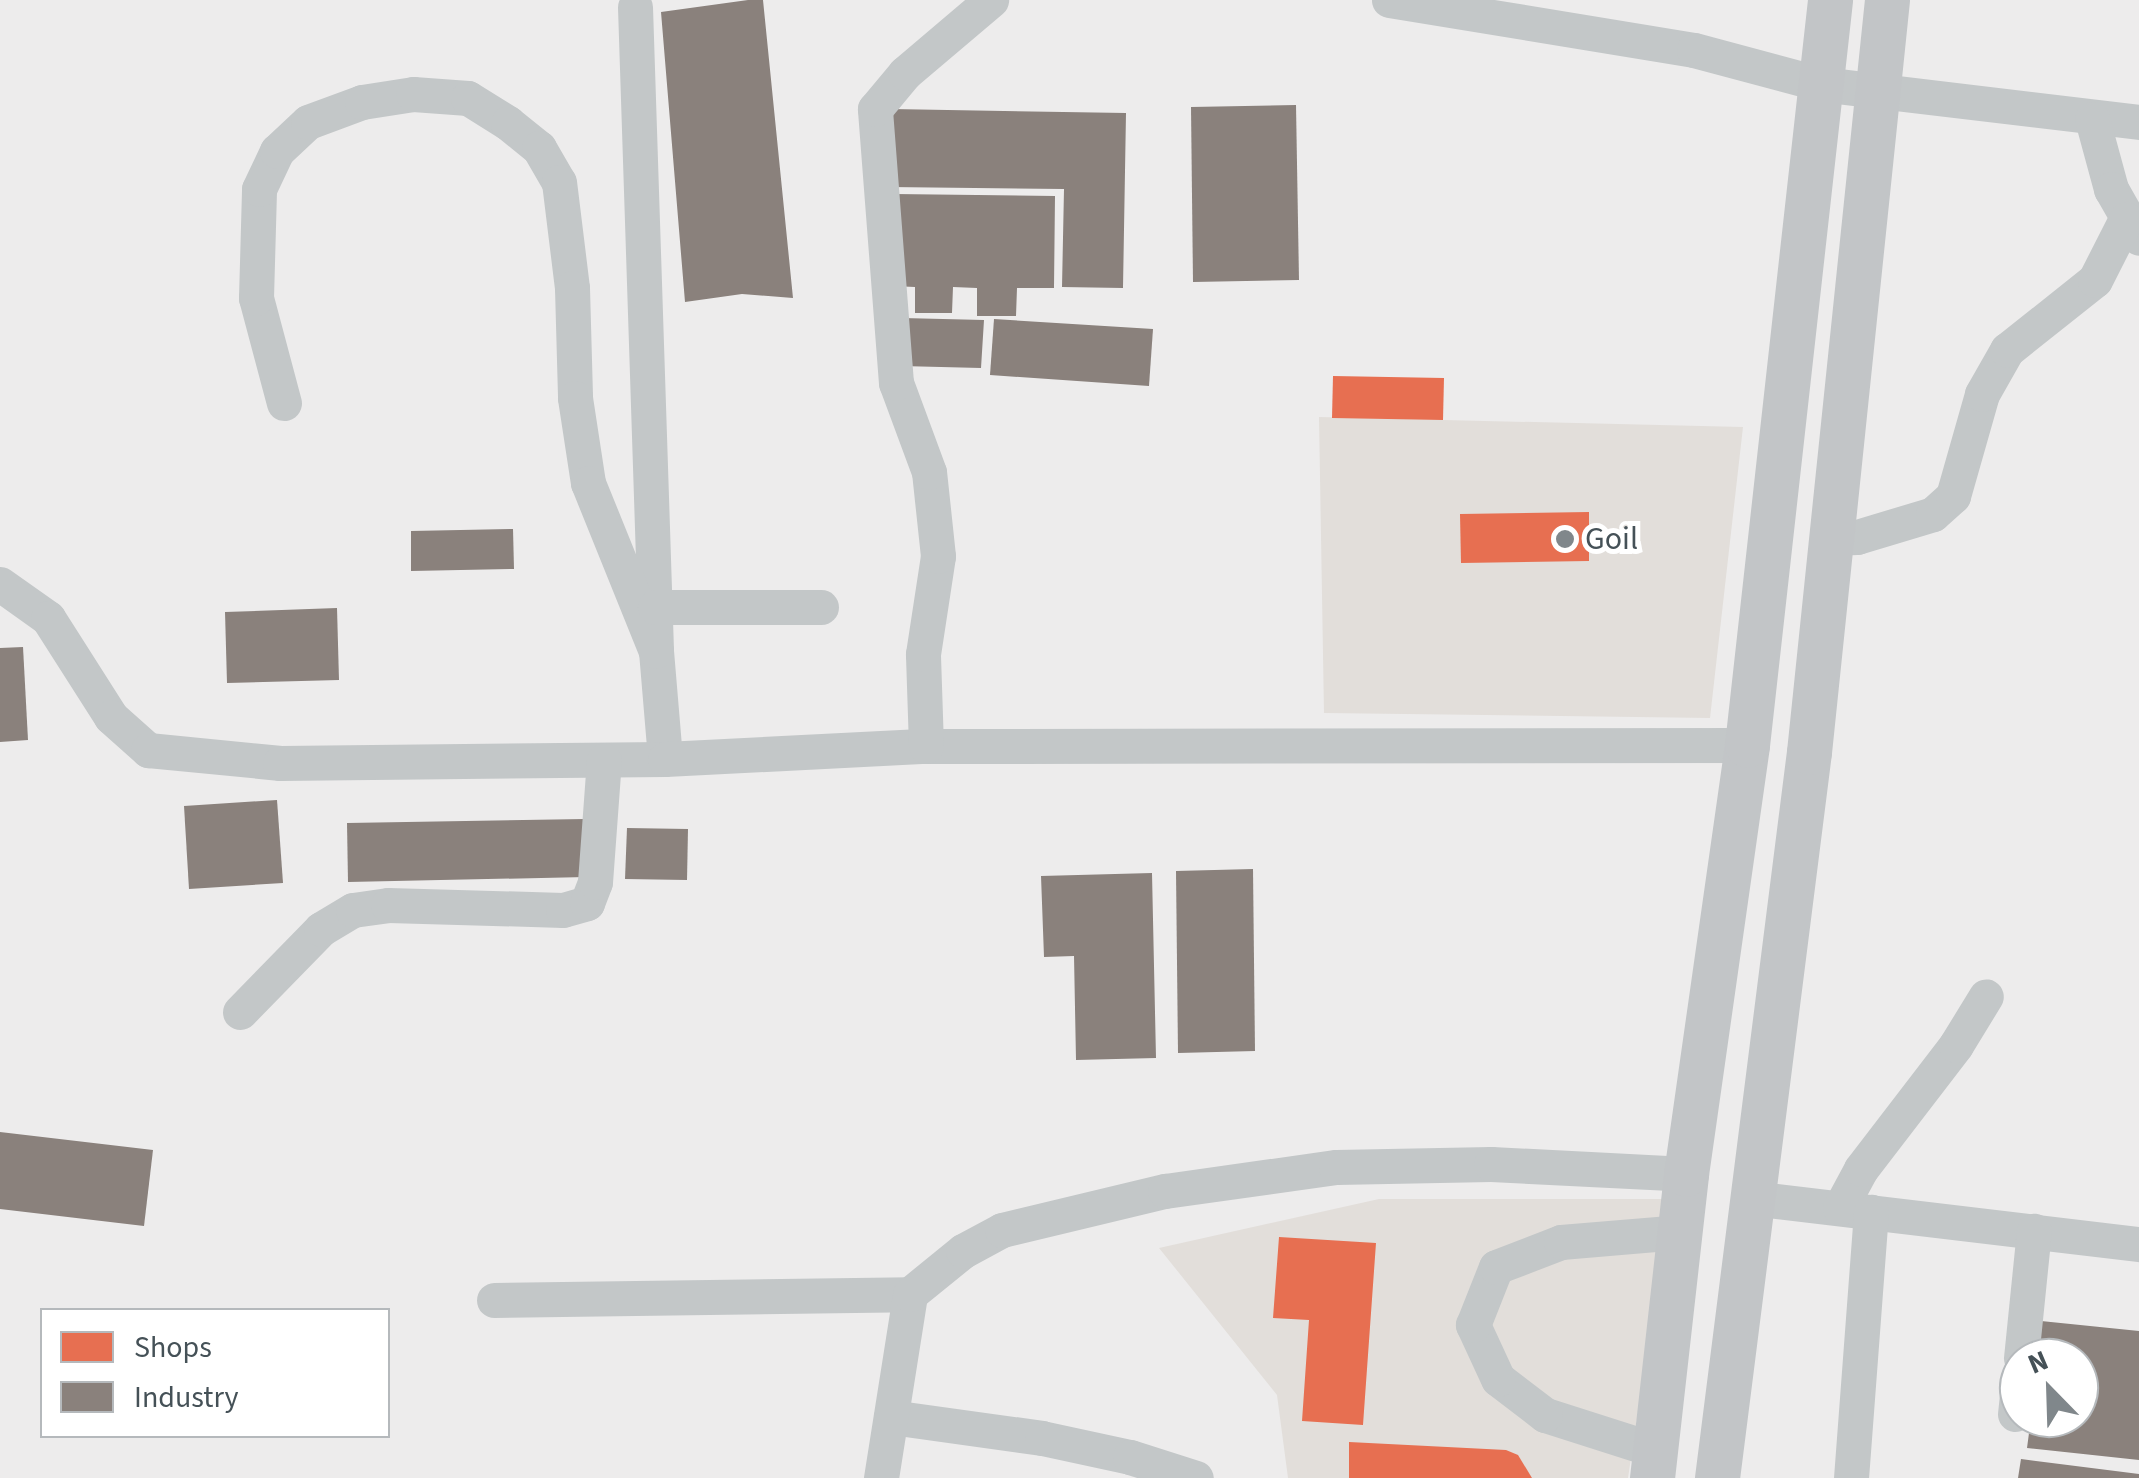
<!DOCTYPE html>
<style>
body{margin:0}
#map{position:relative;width:2139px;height:1478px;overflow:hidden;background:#edecec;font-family:"Source Sans 3",sans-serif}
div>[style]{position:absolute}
.commercial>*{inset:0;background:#e2deda}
.shops>*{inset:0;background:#e76f51}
.industry>*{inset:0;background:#8a817c}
.minor>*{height:35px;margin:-17.5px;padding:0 17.5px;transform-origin:17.5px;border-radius:17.5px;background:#c3c7c8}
.major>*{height:45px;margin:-22.5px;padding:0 22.5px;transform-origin:22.5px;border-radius:22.5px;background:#c2c5c7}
.dots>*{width:28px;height:28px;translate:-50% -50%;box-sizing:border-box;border:5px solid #fff;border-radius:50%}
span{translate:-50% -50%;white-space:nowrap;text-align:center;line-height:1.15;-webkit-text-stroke:10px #fff;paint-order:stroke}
.poi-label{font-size:32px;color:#455157}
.left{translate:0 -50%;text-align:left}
.legend{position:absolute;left:40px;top:1308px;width:350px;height:130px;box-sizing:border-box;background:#fff;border:2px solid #b5b9bc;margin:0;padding:12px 18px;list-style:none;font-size:30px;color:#455157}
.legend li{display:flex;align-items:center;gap:20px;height:50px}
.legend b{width:50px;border:2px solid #b5b9bc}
.north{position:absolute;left:1999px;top:1338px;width:100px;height:100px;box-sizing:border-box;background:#fff;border:2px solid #b5b9bc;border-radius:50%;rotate:337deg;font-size:28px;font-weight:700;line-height:40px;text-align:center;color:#455157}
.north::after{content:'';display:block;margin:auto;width:35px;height:45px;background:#80878b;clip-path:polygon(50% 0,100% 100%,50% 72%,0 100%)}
</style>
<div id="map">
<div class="commercial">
<div style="clip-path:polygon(1319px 417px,1743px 427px,1710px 718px,1324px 713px)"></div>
<div style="clip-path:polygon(1379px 1199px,1670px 1199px,1628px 1478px,1288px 1478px,1277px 1395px,1159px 1248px)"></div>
</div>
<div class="shops">
<div style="clip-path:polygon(1333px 376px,1444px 378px,1443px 420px,1332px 418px)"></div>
<div style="clip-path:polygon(1589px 512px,1589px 561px,1461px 563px,1460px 514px)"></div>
<div style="clip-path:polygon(1279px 1237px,1376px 1243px,1363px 1425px,1302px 1421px,1309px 1320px,1273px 1318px)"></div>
<div style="clip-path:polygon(1349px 1442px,1506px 1450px,1518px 1455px,1532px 1478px,1349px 1478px)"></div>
</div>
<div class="industry">
<div style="clip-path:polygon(748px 0,763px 0,793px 298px,742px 294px,685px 302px,661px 12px)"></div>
<div style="clip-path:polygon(1296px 105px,1299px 280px,1193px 282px,1191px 107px)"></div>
<div style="clip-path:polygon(891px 109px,1126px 113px,1123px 288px,1062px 287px,1064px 189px,889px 187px)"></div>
<div style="clip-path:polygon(894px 194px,1055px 196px,1054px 288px,1017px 288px,1016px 316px,977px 316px,977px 288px,953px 287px,952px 313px,915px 313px,915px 287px,892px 286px)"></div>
<div style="clip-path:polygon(902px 318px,984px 320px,981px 368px,901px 366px)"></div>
<div style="clip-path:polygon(994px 319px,1153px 329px,1149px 386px,990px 375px)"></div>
<div style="clip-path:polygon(513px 529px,514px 569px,411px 571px,411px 531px)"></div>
<div style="clip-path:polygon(337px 608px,339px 680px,227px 683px,225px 612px)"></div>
<div style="clip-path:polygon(23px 647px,28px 740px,0 742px,0 648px)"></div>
<div style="clip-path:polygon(277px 800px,283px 883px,189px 889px,184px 806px)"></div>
<div style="clip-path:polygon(585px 819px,586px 877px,348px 882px,347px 823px)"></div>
<div style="clip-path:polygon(627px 828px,688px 829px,687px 880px,625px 879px)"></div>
<div style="clip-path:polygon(1253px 869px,1255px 1051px,1178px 1053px,1176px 871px)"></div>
<div style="clip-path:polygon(1152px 873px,1156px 1058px,1076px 1060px,1074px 956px,1044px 957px,1041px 876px)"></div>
<div style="clip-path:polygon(0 1132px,153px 1150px,144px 1226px,0 1209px)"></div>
<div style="clip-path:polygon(2041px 1321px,2139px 1331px,2139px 1460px,2027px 1448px,2031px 1418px,2079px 1418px,2079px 1358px,2037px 1358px)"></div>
<div style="clip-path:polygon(2021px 1459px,2139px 1474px,2139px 1478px,2018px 1478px)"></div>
</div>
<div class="minor">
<div style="left:1389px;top:0;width:309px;rotate:9.3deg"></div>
<div style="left:1694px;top:50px;width:131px;rotate:15deg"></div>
<div style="left:1821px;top:84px;width:320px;rotate:6.8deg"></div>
<div style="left:635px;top:7px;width:644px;rotate:88.13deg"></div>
<div style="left:656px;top:651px;width:108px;rotate:85.2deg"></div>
<div style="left:2092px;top:119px;width:73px;rotate:74.8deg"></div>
<div style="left:2111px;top:189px;width:56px;rotate:60.3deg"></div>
<div style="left:284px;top:403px;width:109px;rotate:-104.9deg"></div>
<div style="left:256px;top:298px;width:109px;rotate:-88.4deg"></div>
<div style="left:259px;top:189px;width:42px;rotate:-64.7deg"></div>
<div style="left:277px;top:151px;width:42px;rotate:-43.1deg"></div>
<div style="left:308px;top:122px;width:58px;rotate:-20.3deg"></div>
<div style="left:362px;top:102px;width:52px;rotate:-8.9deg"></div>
<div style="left:413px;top:94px;width:55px;rotate:4.2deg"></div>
<div style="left:468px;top:98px;width:47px;rotate:32deg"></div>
<div style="left:508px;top:123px;width:40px;rotate:39deg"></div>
<div style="left:539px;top:148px;width:39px;rotate:60deg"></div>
<div style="left:559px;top:182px;width:107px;rotate:83deg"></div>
<div style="left:572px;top:288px;width:110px;rotate:88.4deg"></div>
<div style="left:575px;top:398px;width:86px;rotate:81.3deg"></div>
<div style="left:588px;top:483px;width:181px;rotate:68deg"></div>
<div style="left:1830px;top:538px;width:27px;rotate:-2deg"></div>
<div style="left:1857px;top:537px;width:79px;rotate:-16.8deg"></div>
<div style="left:1933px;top:514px;width:27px;rotate:-42deg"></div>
<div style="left:1953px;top:496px;width:106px;rotate:-74.1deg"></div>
<div style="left:1982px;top:394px;width:51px;rotate:-60.4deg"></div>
<div style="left:2007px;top:350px;width:112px;rotate:-38.5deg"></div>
<div style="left:2095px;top:280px;width:68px;rotate:-63.1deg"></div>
<div style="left:0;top:584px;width:59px;rotate:35.3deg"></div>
<div style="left:48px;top:618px;width:117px;rotate:57.5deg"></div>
<div style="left:111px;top:717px;width:50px;rotate:41.7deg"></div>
<div style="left:148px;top:750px;width:133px;rotate:5.6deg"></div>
<div style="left:280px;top:763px;width:385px;rotate:-0.6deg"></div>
<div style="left:665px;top:759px;width:261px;rotate:-2.9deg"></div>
<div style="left:926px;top:746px;width:821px;rotate:-0.07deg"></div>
<div style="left:655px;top:607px;width:166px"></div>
<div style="left:926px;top:746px;width:92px;rotate:-91.9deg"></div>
<div style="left:923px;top:654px;width:99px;rotate:-81.3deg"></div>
<div style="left:938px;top:556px;width:84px;rotate:-96.1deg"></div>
<div style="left:929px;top:472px;width:95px;rotate:-110.3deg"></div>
<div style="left:896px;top:383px;width:275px;rotate:-94.4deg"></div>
<div style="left:875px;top:109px;width:47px;rotate:-50.2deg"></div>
<div style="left:905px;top:73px;width:113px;rotate:-40.3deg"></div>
<div style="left:240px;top:1012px;width:116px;rotate:-45.7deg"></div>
<div style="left:321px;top:929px;width:37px;rotate:-31deg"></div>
<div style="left:353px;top:910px;width:35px;rotate:-8deg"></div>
<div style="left:388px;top:905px;width:175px;rotate:1.6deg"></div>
<div style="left:563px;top:910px;width:25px;rotate:-16deg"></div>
<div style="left:587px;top:903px;width:22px;rotate:-69deg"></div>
<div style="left:595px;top:882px;width:122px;rotate:-85.8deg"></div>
<div style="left:1752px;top:1198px;width:390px;rotate:6.8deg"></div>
<div style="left:1840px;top:1208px;width:44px;rotate:-61.7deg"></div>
<div style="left:1861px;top:1169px;width:156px;rotate:-52.5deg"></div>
<div style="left:1956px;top:1045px;width:57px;rotate:-58.5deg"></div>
<div style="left:494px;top:1300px;width:416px;rotate:-0.8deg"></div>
<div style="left:2021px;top:1358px;width:128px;rotate:-84.2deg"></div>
<div style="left:2015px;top:1414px;width:39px;rotate:-84deg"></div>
<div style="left:891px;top:1417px;width:152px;rotate:7.9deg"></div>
<div style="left:1042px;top:1438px;width:90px;rotate:12.2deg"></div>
<div style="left:1130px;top:1457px;width:69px;rotate:17.7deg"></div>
<div style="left:1655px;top:1450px;width:115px;rotate:-162.3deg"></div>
<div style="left:1545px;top:1415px;width:59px;rotate:-142.5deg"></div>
<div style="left:1498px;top:1379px;width:60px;rotate:-114.8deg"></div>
<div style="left:1473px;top:1325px;width:62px;rotate:-68.4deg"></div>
<div style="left:1496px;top:1267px;width:70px;rotate:-21deg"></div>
<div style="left:1561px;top:1242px;width:118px;rotate:-4.8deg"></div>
<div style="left:881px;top:1478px;width:186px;rotate:-81deg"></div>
<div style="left:910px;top:1294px;width:68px;rotate:-39.1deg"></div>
<div style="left:963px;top:1251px;width:44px;rotate:-28.3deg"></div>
<div style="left:1002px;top:1230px;width:168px;rotate:-13.5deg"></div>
<div style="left:1165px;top:1191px;width:173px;rotate:-8deg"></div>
<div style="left:1336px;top:1167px;width:155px;rotate:-1.1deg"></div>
<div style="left:1491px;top:1164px;width:195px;rotate:2.9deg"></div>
<div style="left:1851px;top:1478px;width:267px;rotate:-85.7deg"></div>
</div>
<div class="major">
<div style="left:1652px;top:1478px;width:306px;rotate:-83.6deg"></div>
<div style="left:1686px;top:1174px;width:433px;rotate:-81.9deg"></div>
<div style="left:1747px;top:745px;width:750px;rotate:-83.64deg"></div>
<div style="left:1717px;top:1478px;width:732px;rotate:-82.78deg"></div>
<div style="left:1809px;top:752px;width:756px;rotate:-84.08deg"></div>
</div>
<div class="dots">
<div style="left:1565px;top:539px;background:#80878b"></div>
</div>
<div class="poi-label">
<span class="left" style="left:1585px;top:539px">Goil</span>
</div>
<ul class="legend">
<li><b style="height:28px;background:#e76f51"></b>Shops</li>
<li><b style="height:28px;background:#8a817c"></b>Industry</li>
</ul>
<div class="north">N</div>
</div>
